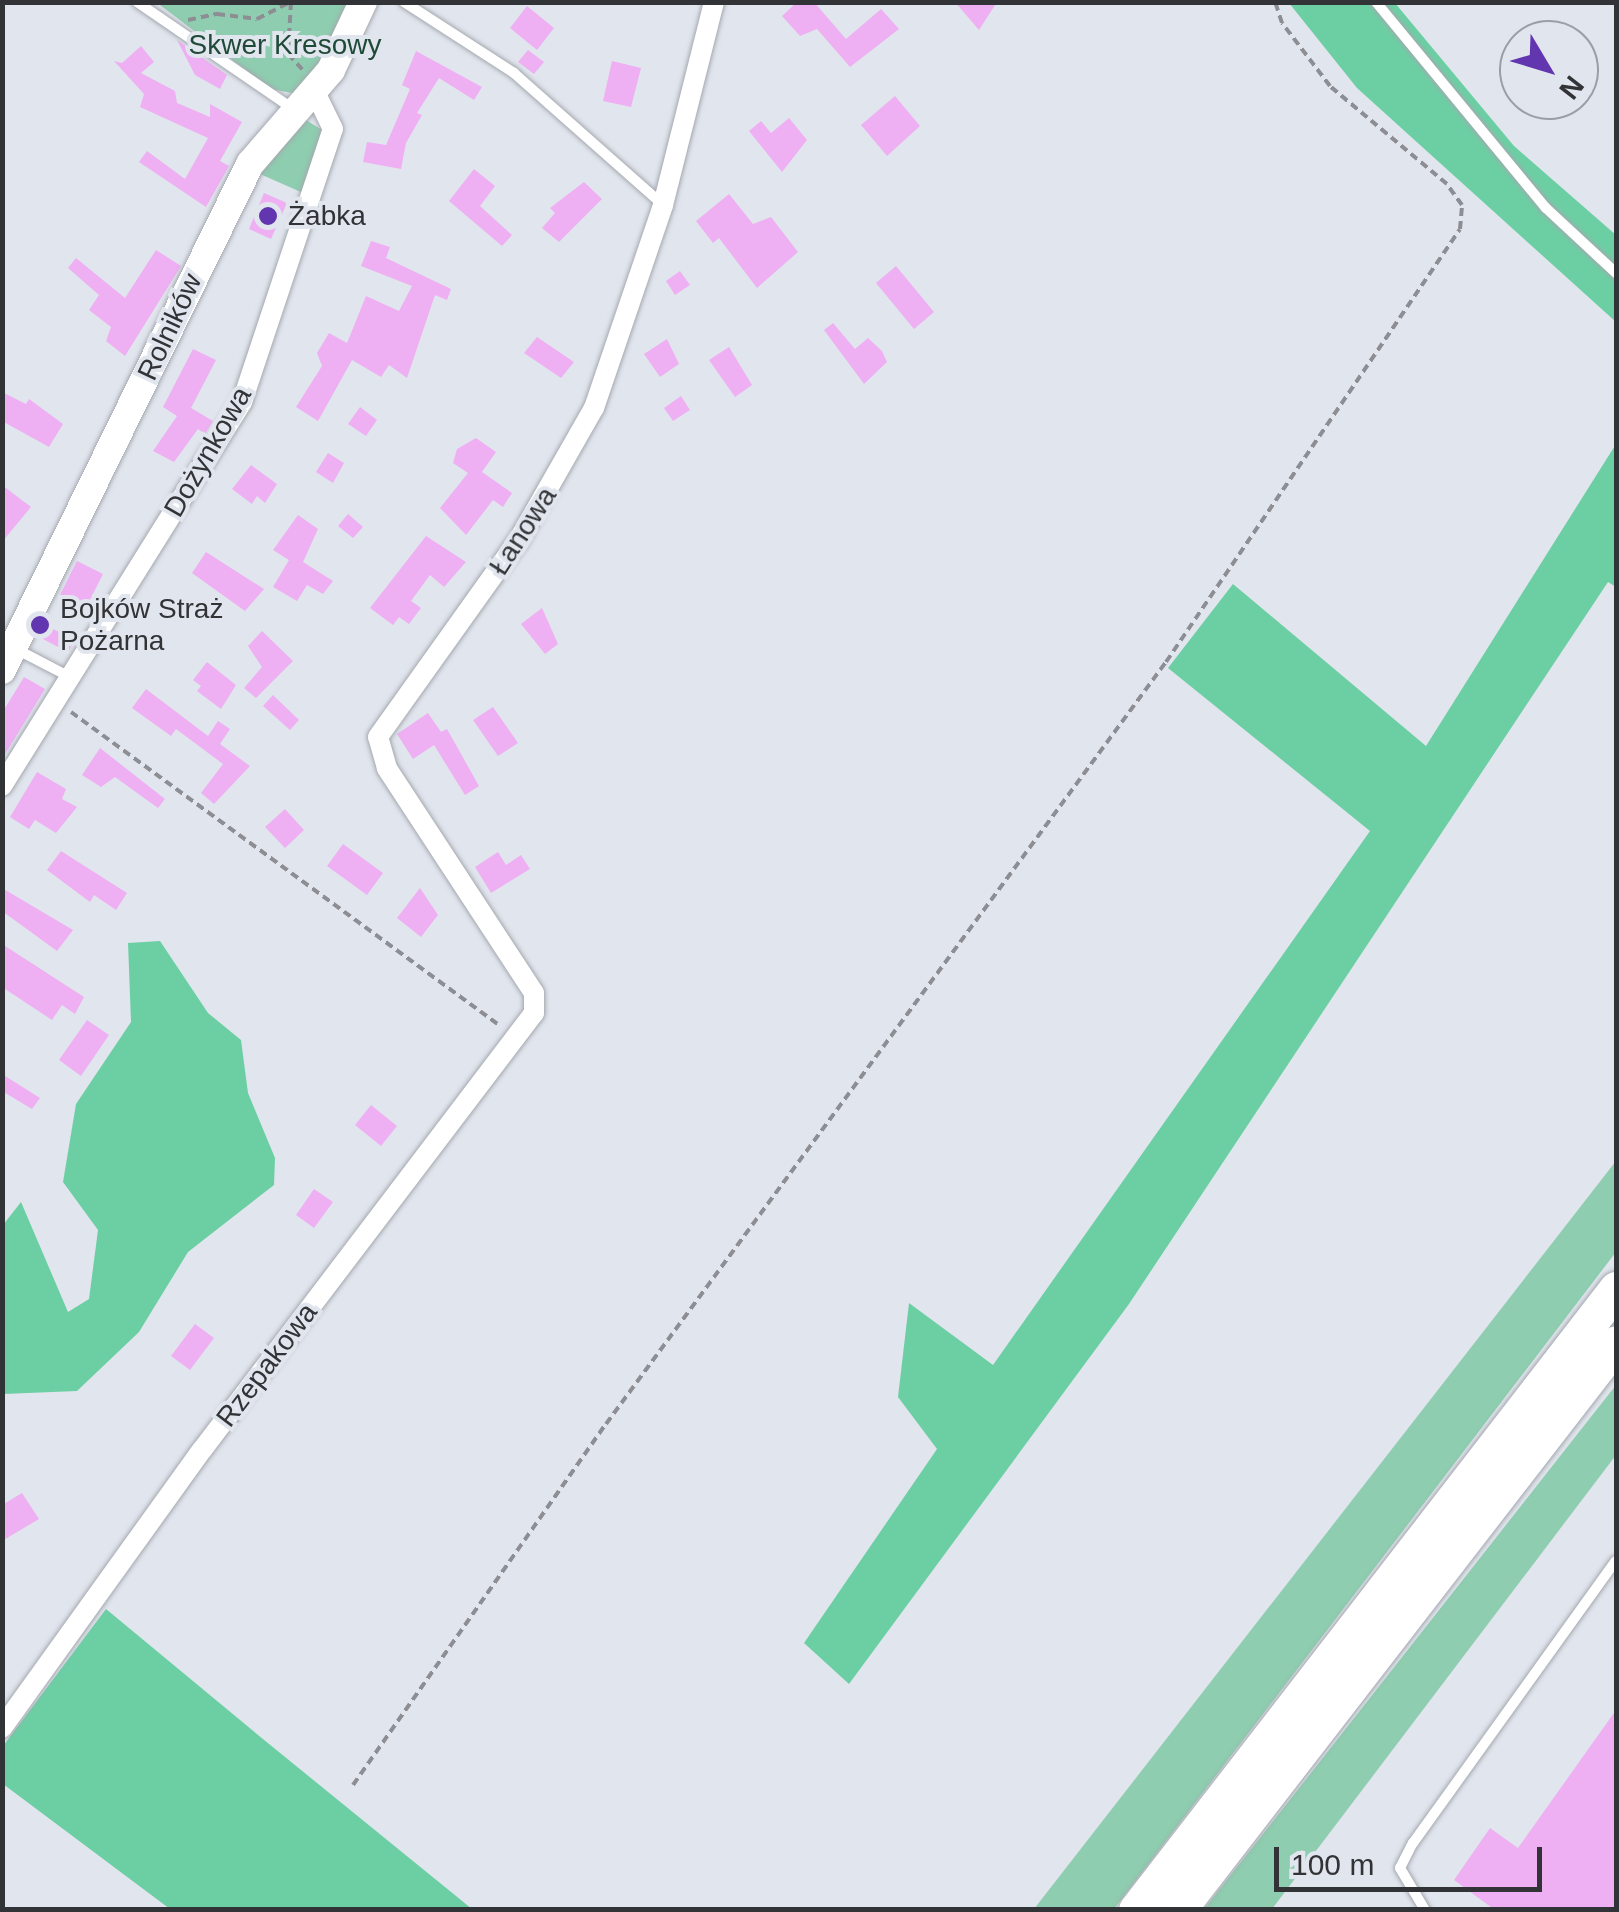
<!DOCTYPE html>
<meta charset="utf-8">
<style>
body{margin:0}
#map{position:relative;width:1619px;height:1912px;overflow:hidden;background:#e1e5ed;font-family:Helvetica,sans-serif}
div>[style]{position:absolute}
.green>*{inset:0;background:#8ecdaf}
.forest>*{inset:0;background:#6ccfa4}
.building>*{inset:0;background:#eeb0f3}
.path>*{height:4px;margin-top:-2px;transform-origin:0;background:repeating-linear-gradient(90deg,#8c8e94 0 8px,transparent 0 13px)}
.roads{filter:drop-shadow(0 0 2px #a4a8af) drop-shadow(0 0 2px #a4a8af)}
.lane>*{height:10px;margin:-5px;padding:0 5px;transform-origin:5px;border-radius:5px;background:#fff}
.street>*{height:20px;margin:-10px;padding:0 10px;transform-origin:10px;border-radius:10px;background:#fff}
.secondary>*{height:28px;margin:-14px;padding:0 14px;transform-origin:14px;border-radius:14px;background:#fff}
.highway>*{height:35px;margin:-17.5px;padding:0 17.5px;transform-origin:17.5px;border-radius:17.5px;background:#fff}
.dots>*{width:28px;height:28px;translate:-50% -50%;box-sizing:border-box;border:5px solid #e1e5ed;border-radius:50%}
span{translate:-50% -50%;white-space:nowrap;text-align:center;line-height:1.15;-webkit-text-stroke:8px #e1e5ed;paint-order:stroke}
.park-label{font-size:28px;color:#204a38}
.poi-label{font-size:28px;color:#323336}
.left{translate:0 -50%;text-align:left}
.street-label{font-size:28px;color:#323336}
.frame{position:absolute;inset:0;border:5px solid #323336;pointer-events:none}
.north{position:absolute;left:1499px;top:20px;width:100px;height:100px;box-sizing:border-box;background:#e1e5ed;border:2px solid #9b9ea4;border-radius:50%;rotate:128deg;font-size:28px;font-weight:700;line-height:40px;text-align:center;color:#323336}
.north::after{content:'';display:block;margin:auto;width:35px;height:45px;background:#6236ae;clip-path:polygon(50% 0,100% 100%,50% 72%,0 100%)}
.scale{position:absolute;left:1274px;top:1847px;width:268px;height:45px;box-sizing:border-box;border:5px solid #323336;border-top:0;padding-left:12px;font-size:30px;line-height:35px;white-space:nowrap;color:#323336;-webkit-text-stroke:8px #e1e5ed;paint-order:stroke}
</style>
<div id="map">
<div class="green">
<div style="clip-path:polygon(156px 2px,350px 3px,342px 35px,297px 94px,271px 89px)"></div>
<div style="clip-path:polygon(306px 120px,322px 130px,303px 193px,260px 174px)"></div>
<div style="clip-path:polygon(1616px 1161px,1616px 1252px,1124px 1896px,1114px 1909px,1034px 1909px)"></div>
<div style="clip-path:polygon(1616px 1385px,1616px 1455px,1272px 1909px,1204px 1909px)"></div>
</div>
<div class="forest">
<div style="clip-path:polygon(1289px 3px,1395px 3px,1514px 146px,1616px 235px,1616px 322px,1357px 88px)"></div>
<div style="clip-path:polygon(1616px 444px,1616px 587px,1608px 582px,1129px 1304px,849px 1684px,804px 1643px,937px 1449px,898px 1397px,909px 1303px,993px 1365px,1370px 831px,1168px 668px,1233px 584px,1426px 746px)"></div>
<div style="clip-path:polygon(160px 941px,208px 1013px,241px 1040px,248px 1093px,275px 1158px,274px 1185px,188px 1252px,139px 1332px,77px 1391px,3px 1394px,3px 1225px,21px 1202px,68px 1312px,89px 1299px,98px 1230px,63px 1182px,76px 1104px,131px 1022px,128px 943px)"></div>
<div style="clip-path:polygon(106px 1609px,258px 1735px,472px 1909px,170px 1909px,3px 1784px,3px 1746px)"></div>
</div>
<div class="building">
<div style="clip-path:polygon(797px 2px,814px 2px,846px 39px,881px 9px,899px 29px,850px 67px,817px 29px,800px 36px,782px 16px)"></div>
<div style="clip-path:polygon(955px 2px,997px 2px,979px 30px)"></div>
<div style="clip-path:polygon(527px 6px,554px 28px,537px 50px,510px 28px)"></div>
<div style="clip-path:polygon(177px 40px,227px 75px,220px 89px,195px 75px)"></div>
<div style="clip-path:polygon(141px 46px,154px 62px,141px 73px,175px 91px,177px 103px,210px 117px,210px 104px,242px 122px,220px 161px,229px 166px,206px 207px,139px 162px,147px 151px,185px 179px,208px 138px,140px 107px,144px 94px,114px 61px,122px 63px)"></div>
<div style="clip-path:polygon(528px 50px,544px 62px,534px 74px,518px 62px)"></div>
<div style="clip-path:polygon(416px 51px,482px 87px,474px 100px,439px 78px,417px 113px,422px 115px,406px 143px,401px 169px,363px 162px,367px 142px,386px 145px,410px 89px,402px 85px)"></div>
<div style="clip-path:polygon(612px 61px,641px 68px,631px 107px,603px 101px)"></div>
<div style="clip-path:polygon(895px 96px,920px 126px,887px 156px,861px 125px)"></div>
<div style="clip-path:polygon(789px 118px,807px 140px,782px 172px,749px 131px,761px 121px,771px 133px)"></div>
<div style="clip-path:polygon(474px 169px,495px 186px,480px 206px,512px 235px,502px 246px,449px 201px)"></div>
<div style="clip-path:polygon(584px 182px,602px 199px,559px 242px,542px 228px,555px 213px,550px 208px)"></div>
<div style="clip-path:polygon(264px 193px,287px 203px,271px 239px,249px 229px)"></div>
<div style="clip-path:polygon(729px 194px,753px 224px,771px 217px,798px 252px,757px 288px,719px 238px,713px 243px,696px 221px)"></div>
<div style="clip-path:polygon(371px 241px,390px 247px,386px 258px,451px 289px,447px 300px,435px 295px,407px 378px,389px 365px,381px 377px,352px 360px,318px 421px,296px 407px,322px 366px,317px 353px,329px 333px,347px 343px,366px 296px,399px 311px,412px 286px,361px 266px)"></div>
<div style="clip-path:polygon(156px 250px,181px 266px,125px 356px,106px 341px,111px 327px,89px 310px,99px 295px,68px 268px,76px 258px,125px 298px)"></div>
<div style="clip-path:polygon(896px 266px,934px 312px,914px 329px,876px 283px)"></div>
<div style="clip-path:polygon(680px 271px,690px 285px,675px 295px,666px 281px)"></div>
<div style="clip-path:polygon(833px 323px,855px 349px,868px 338px,882px 351px,887px 362px,864px 384px,824px 330px)"></div>
<div style="clip-path:polygon(537px 337px,574px 362px,561px 378px,524px 353px)"></div>
<div style="clip-path:polygon(667px 339px,679px 364px,660px 377px,644px 354px)"></div>
<div style="clip-path:polygon(729px 347px,752px 385px,735px 397px,709px 360px)"></div>
<div style="clip-path:polygon(193px 349px,216px 360px,191px 408px,213px 421px,205px 434px,198px 429px,174px 462px,153px 451px,177px 416px,163px 407px)"></div>
<div style="clip-path:polygon(2px 392px,26px 404px,29px 399px,63px 424px,49px 447px,2px 421px)"></div>
<div style="clip-path:polygon(681px 396px,690px 410px,673px 421px,664px 408px)"></div>
<div style="clip-path:polygon(360px 407px,377px 420px,366px 436px,348px 424px)"></div>
<div style="clip-path:polygon(476px 438px,496px 452px,482px 472px,512px 493px,503px 507px,493px 500px,466px 535px,440px 508px,468px 473px,453px 463px,457px 449px)"></div>
<div style="clip-path:polygon(328px 453px,344px 463px,333px 483px,316px 472px)"></div>
<div style="clip-path:polygon(251px 465px,277px 484px,265px 503px,257px 496px,252px 504px,232px 489px)"></div>
<div style="clip-path:polygon(2px 485px,31px 507px,2px 542px)"></div>
<div style="clip-path:polygon(348px 514px,363px 527px,353px 538px,338px 526px)"></div>
<div style="clip-path:polygon(298px 515px,318px 529px,303px 562px,333px 581px,323px 594px,307px 585px,297px 601px,273px 587px,289px 560px,273px 550px)"></div>
<div style="clip-path:polygon(426px 536px,466px 562px,444px 587px,430px 575px,411px 601px,421px 608px,409px 624px,399px 617px,393px 625px,370px 608px)"></div>
<div style="clip-path:polygon(206px 552px,264px 589px,245px 611px,192px 573px)"></div>
<div style="clip-path:polygon(77px 561px,103px 574px,84px 612px,58px 599px)"></div>
<div style="clip-path:polygon(542px 608px,558px 644px,545px 654px,521px 624px)"></div>
<div style="clip-path:polygon(45px 625px,75px 640px,68px 652px,39px 637px)"></div>
<div style="clip-path:polygon(262px 631px,293px 661px,256px 698px,244px 688px,262px 667px,248px 646px)"></div>
<div style="clip-path:polygon(207px 662px,236px 685px,221px 709px,197px 691px,201px 686px,193px 680px)"></div>
<div style="clip-path:polygon(24px 677px,45px 689px,2px 759px,2px 713px)"></div>
<div style="clip-path:polygon(146px 689px,208px 736px,218px 721px,230px 729px,220px 744px,250px 766px,214px 804px,201px 793px,223px 764px,176px 729px,171px 736px,132px 708px)"></div>
<div style="clip-path:polygon(273px 695px,299px 720px,290px 730px,263px 706px)"></div>
<div style="clip-path:polygon(493px 707px,518px 743px,498px 756px,473px 720px)"></div>
<div style="clip-path:polygon(428px 713px,441px 732px,447px 729px,479px 786px,465px 795px,434px 745px,413px 759px,397px 734px)"></div>
<div style="clip-path:polygon(100px 748px,165px 799px,158px 808px,115px 777px,101px 787px,82px 775px)"></div>
<div style="clip-path:polygon(37px 772px,66px 789px,62px 799px,77px 807px,56px 833px,35px 820px,29px 829px,10px 817px)"></div>
<div style="clip-path:polygon(285px 809px,304px 830px,285px 848px,265px 827px)"></div>
<div style="clip-path:polygon(343px 844px,383px 873px,367px 895px,327px 866px)"></div>
<div style="clip-path:polygon(61px 851px,127px 893px,116px 910px,94px 895px,90px 902px,47px 870px)"></div>
<div style="clip-path:polygon(498px 852px,506px 865px,521px 855px,530px 869px,491px 893px,475px 867px)"></div>
<div style="clip-path:polygon(2px 888px,73px 930px,57px 951px,2px 911px)"></div>
<div style="clip-path:polygon(420px 888px,438px 915px,421px 937px,397px 918px)"></div>
<div style="clip-path:polygon(2px 944px,84px 997px,75px 1014px,62px 1005px,52px 1020px,2px 987px)"></div>
<div style="clip-path:polygon(87px 1020px,109px 1035px,81px 1076px,59px 1060px)"></div>
<div style="clip-path:polygon(2px 1074px,40px 1098px,32px 1109px,2px 1091px)"></div>
<div style="clip-path:polygon(371px 1105px,397px 1126px,381px 1146px,355px 1125px)"></div>
<div style="clip-path:polygon(314px 1189px,333px 1202px,314px 1228px,296px 1215px)"></div>
<div style="clip-path:polygon(195px 1324px,214px 1338px,190px 1370px,171px 1356px)"></div>
<div style="clip-path:polygon(22px 1493px,39px 1519px,2px 1541px,2px 1505px)"></div>
<div style="clip-path:polygon(1616px 1710px,1616px 1910px,1495px 1910px,1454px 1880px,1490px 1828px,1518px 1848px)"></div>
</div>
<div class="path">
<div style="left:291px;top:2px;width:52px;rotate:93.3deg"></div>
<div style="left:288px;top:54px;width:23px;rotate:47deg"></div>
<div style="left:188px;top:20px;width:30px;rotate:-12deg"></div>
<div style="left:217px;top:14px;width:40px;rotate:7.1deg"></div>
<div style="left:257px;top:19px;width:38px;rotate:-27deg"></div>
<div style="left:71px;top:712px;width:530px;rotate:36.18deg"></div>
<div style="left:353px;top:1785px;width:441px;rotate:-55deg"></div>
<div style="left:606px;top:1424px;width:946px;rotate:-53.69deg"></div>
<div style="left:1166px;top:662px;width:523px;rotate:-55.82deg"></div>
<div style="left:1460px;top:229px;width:24px;rotate:-85deg"></div>
<div style="left:1462px;top:205px;width:26px;rotate:-126deg"></div>
<div style="left:1447px;top:184px;width:153px;rotate:-140.1deg"></div>
<div style="left:1330px;top:86px;width:79px;rotate:-127.3deg"></div>
<div style="left:1282px;top:23px;width:22px;rotate:-108deg"></div>
</div>
<div class="roads">
<div class="lane">
<div style="left:137px;top:2px;width:189px;rotate:34.4deg"></div>
<div style="left:404px;top:2px;width:131px;rotate:32.8deg"></div>
<div style="left:514px;top:73px;width:198px;rotate:41.5deg"></div>
<div style="left:1376px;top:2px;width:267px;rotate:50.5deg"></div>
<div style="left:1546px;top:208px;width:96px;rotate:42.9deg"></div>
<div style="left:16px;top:649px;width:61px;rotate:27.4deg"></div>
<div style="left:1425px;top:1910px;width:49px;rotate:-120.8deg"></div>
<div style="left:1400px;top:1868px;width:28px;rotate:-63deg"></div>
<div style="left:1413px;top:1843px;width:347px;rotate:-54.3deg"></div>
</div>
<div class="street">
<div style="left:2px;top:786px;width:453px;rotate:-58deg"></div>
<div style="left:242px;top:402px;width:288px;rotate:-71.6deg"></div>
<div style="left:333px;top:129px;width:43px;rotate:-116deg"></div>
<div style="left:2px;top:1728px;width:342px;rotate:-54.3deg"></div>
<div style="left:202px;top:1450px;width:549px;rotate:-52.78deg"></div>
<div style="left:534px;top:1013px;width:20px;rotate:-90deg"></div>
<div style="left:534px;top:993px;width:269px;rotate:-123.2deg"></div>
<div style="left:387px;top:768px;width:32px;rotate:-106deg"></div>
<div style="left:378px;top:737px;width:241px;rotate:-54.5deg"></div>
<div style="left:518px;top:541px;width:153px;rotate:-60.3deg"></div>
<div style="left:594px;top:408px;width:214px;rotate:-71.2deg"></div>
<div style="left:663px;top:205px;width:209px;rotate:-75.9deg"></div>
</div>
<div class="secondary">
<div style="left:2px;top:670px;width:564px;rotate:-63.89deg"></div>
<div style="left:250px;top:164px;width:124px;rotate:-49.2deg"></div>
<div style="left:331px;top:70px;width:75px;rotate:-64.8deg"></div>
</div>
<div class="highway">
<div style="left:1136px;top:1910px;width:785px;rotate:-52.3deg"></div>
<div style="left:1178px;top:1910px;width:716px;rotate:-52.31deg"></div>
</div>
</div>
<div class="dots">
<div style="left:268px;top:216px;background:#6236ae"></div>
<div style="left:40px;top:625px;background:#6236ae"></div>
</div>
<div class="park-label">
<span style="left:285px;top:45px">Skwer Kresowy</span>
</div>
<div class="poi-label">
<span class="left" style="left:288px;top:216px">Żabka</span>
<span class="left" style="left:60px;top:625px">Bojków Straż<br>Pożarna</span>
</div>
<div class="street-label">
<span style="left:170px;top:327px;rotate:-65deg">Rolników</span>
<span style="left:208px;top:452px;rotate:-60deg">Dożynkowa</span>
<span style="left:523px;top:531px;rotate:-57deg">Łanowa</span>
<span style="left:267px;top:1365px;rotate:-53deg">Rzepakowa</span>
</div>
<div class="frame"></div>
<div class="north">N</div>
<div class="scale">100 m</div>
</div>
